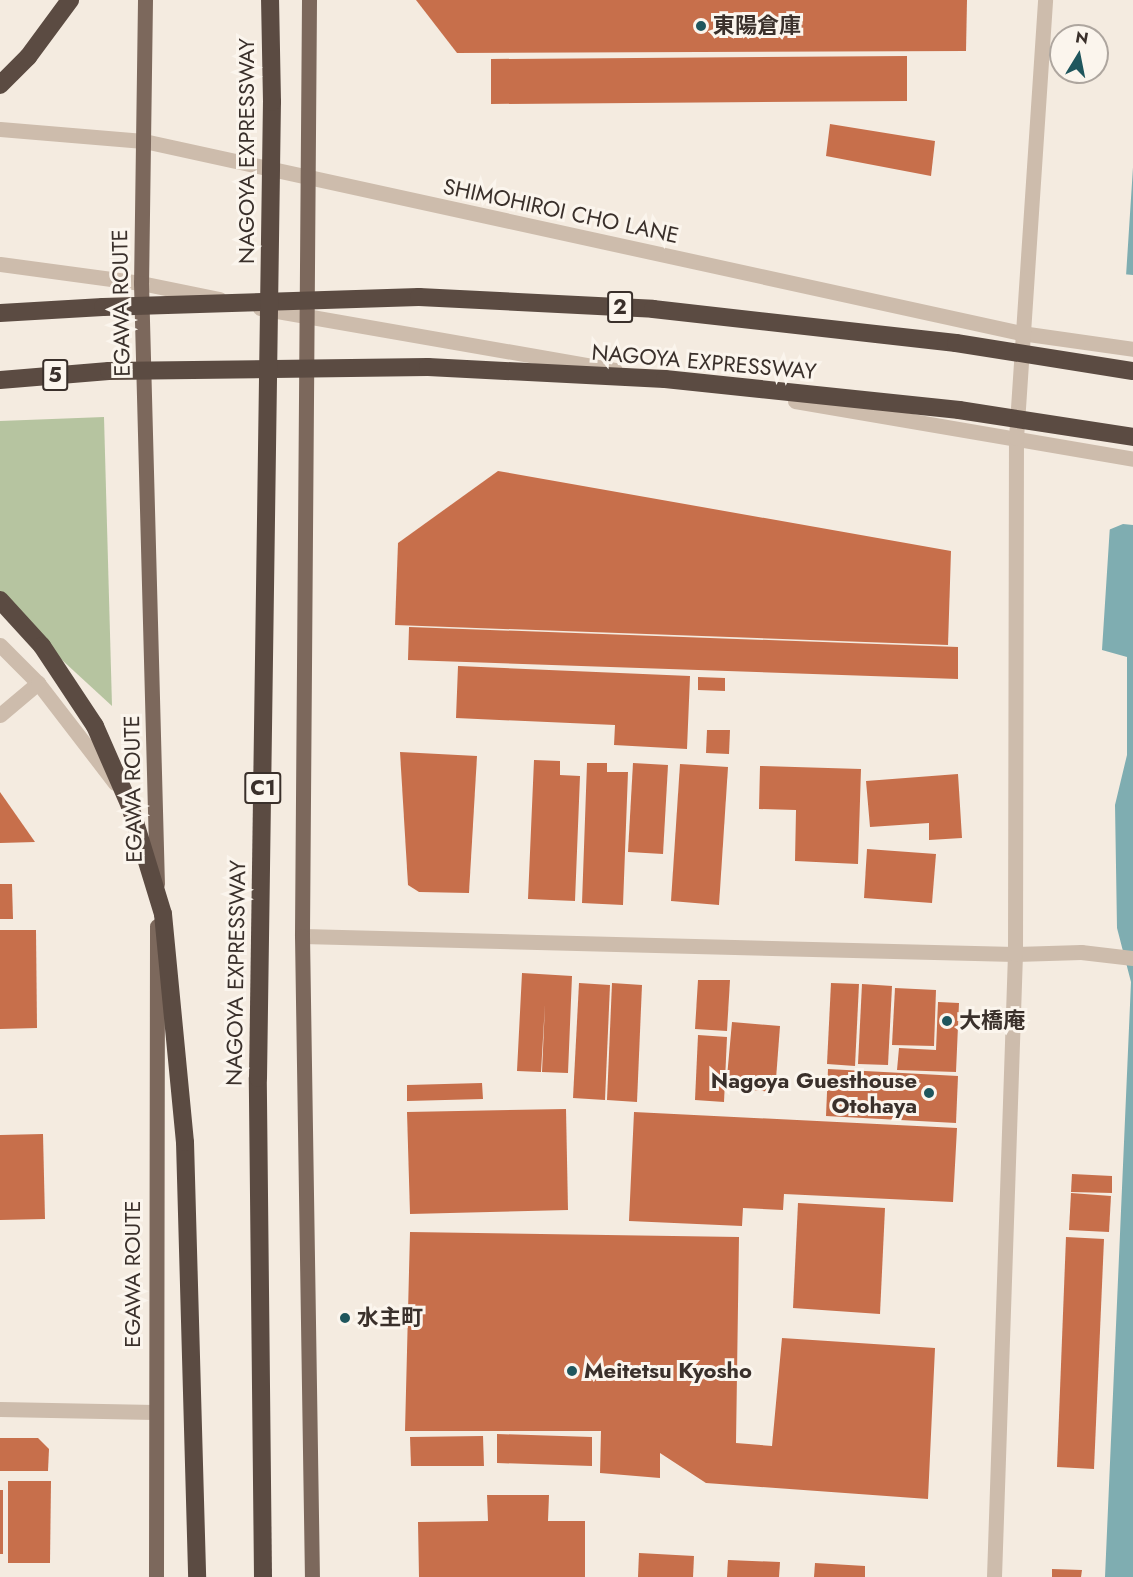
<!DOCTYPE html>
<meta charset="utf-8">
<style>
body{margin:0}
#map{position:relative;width:1133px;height:1577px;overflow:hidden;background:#f4ebe0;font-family:Jost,"Noto Sans JP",sans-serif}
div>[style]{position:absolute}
.green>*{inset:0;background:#b6c4a0}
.water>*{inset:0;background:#7fadb1}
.pier>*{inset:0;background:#f4ebe0}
.building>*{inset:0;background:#c76f4b}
.minor>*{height:15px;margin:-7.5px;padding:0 7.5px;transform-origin:7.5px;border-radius:7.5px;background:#cdbcac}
.tertiary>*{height:15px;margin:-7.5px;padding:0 7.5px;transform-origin:7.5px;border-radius:7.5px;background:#cdbcac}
.primary>*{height:15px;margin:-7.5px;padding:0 7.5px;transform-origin:7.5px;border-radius:7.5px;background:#7c685c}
.motorway>*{height:18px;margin:-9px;padding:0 9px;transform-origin:9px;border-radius:9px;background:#5b4b42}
.motorway-bridge>*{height:18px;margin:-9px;padding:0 9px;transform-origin:9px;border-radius:9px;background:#5b4b42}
.dots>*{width:16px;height:16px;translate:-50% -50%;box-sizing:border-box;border:3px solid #fbf5ed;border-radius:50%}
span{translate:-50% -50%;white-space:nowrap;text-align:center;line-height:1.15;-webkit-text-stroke:6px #fbf5ed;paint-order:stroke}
.shield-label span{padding:2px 4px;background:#fbf5ed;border:2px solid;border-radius:4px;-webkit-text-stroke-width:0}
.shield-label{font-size:21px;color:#3a302b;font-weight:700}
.poi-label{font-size:22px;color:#3a302b;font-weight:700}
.left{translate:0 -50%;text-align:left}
.right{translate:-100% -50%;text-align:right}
.street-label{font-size:22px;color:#3a302b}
.north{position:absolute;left:1049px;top:24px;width:60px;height:60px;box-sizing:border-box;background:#fbf5ed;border:2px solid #aea69f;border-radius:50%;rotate:10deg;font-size:16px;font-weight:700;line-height:24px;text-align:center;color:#3a302b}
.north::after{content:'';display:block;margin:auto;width:21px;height:27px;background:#1f565d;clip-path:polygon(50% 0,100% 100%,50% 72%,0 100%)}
</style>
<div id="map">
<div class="green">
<div style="clip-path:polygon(104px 417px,112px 706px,0 603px,0 421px)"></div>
</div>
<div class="water">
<div style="clip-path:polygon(1133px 167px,1133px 1577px,1105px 1577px,1131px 982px,1117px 928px,1115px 805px,1127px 755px,1127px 657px,1102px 650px)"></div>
</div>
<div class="pier">
<div style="clip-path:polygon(1122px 274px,1133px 275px,1133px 525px,1123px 524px,1106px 531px)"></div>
</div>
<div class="building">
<div style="clip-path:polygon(416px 0,967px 0,966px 51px,457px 53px)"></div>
<div style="clip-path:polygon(907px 56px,907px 101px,491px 104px,491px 59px)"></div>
<div style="clip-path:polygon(830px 124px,935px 141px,931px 176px,826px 156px)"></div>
<div style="clip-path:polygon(498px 471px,951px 551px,948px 645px,395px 625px,398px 543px)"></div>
<div style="clip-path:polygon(409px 627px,958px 647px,958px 679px,408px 660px)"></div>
<div style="clip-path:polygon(458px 666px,690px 676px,687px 749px,614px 745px,615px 725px,456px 718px)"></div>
<div style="clip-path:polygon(698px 677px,725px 678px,725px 691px,698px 690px)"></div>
<div style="clip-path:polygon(707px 730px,730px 730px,729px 754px,706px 753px)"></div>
<div style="clip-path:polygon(400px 752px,477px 756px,469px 893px,419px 892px,408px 885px)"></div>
<div style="clip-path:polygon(534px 760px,560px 761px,560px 775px,580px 776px,575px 901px,528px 899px)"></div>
<div style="clip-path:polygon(587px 763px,607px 763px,607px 772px,628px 772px,623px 905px,582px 903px)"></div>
<div style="clip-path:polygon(633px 763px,668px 765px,663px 854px,628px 852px)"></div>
<div style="clip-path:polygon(680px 764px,728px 767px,719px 905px,671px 901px)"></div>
<div style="clip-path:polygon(760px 766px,861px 769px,858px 864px,795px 861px,796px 810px,759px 809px)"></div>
<div style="clip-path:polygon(958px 774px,962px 838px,929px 840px,929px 823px,870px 827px,866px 781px)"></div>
<div style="clip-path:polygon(0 792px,35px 842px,0 843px)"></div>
<div style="clip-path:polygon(867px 849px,936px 854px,932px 903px,864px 898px)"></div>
<div style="clip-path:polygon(0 884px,12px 884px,13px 919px,0 919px)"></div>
<div style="clip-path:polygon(0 930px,36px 930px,37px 1028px,0 1029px)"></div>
<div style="clip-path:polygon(522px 973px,572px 976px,568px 1073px,542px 1072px,545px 1004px,541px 1072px,517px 1071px)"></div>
<div style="clip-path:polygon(698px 980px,730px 980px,727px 1031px,695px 1029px)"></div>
<div style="clip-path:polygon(579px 983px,610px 985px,605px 1100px,573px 1098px)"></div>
<div style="clip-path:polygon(612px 983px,642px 985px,637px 1102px,607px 1100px)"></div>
<div style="clip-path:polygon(831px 983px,859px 984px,855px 1066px,827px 1064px)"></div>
<div style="clip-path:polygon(862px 984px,892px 986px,888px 1065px,858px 1064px)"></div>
<div style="clip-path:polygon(895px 988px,936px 990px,934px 1046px,892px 1045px)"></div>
<div style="clip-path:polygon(938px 1002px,959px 1003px,956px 1072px,897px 1070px,899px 1048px,936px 1050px)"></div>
<div style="clip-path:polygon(732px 1022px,780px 1026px,775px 1092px,726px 1088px)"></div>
<div style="clip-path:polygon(698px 1035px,727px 1037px,724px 1102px,695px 1100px)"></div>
<div style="clip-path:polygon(828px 1069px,958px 1076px,956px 1123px,826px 1116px)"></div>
<div style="clip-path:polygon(482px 1083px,483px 1099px,407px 1101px,407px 1085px)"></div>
<div style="clip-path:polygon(566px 1109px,568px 1210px,410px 1214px,407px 1112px)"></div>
<div style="clip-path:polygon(634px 1112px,957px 1128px,953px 1202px,784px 1194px,783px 1210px,743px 1208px,742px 1226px,629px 1221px)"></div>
<div style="clip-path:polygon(43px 1134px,45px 1219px,0 1220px,0 1135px)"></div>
<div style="clip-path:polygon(1072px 1174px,1112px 1176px,1112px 1193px,1071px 1192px)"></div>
<div style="clip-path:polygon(1071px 1193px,1111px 1196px,1109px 1232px,1069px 1230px)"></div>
<div style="clip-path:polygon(798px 1203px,885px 1208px,880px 1314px,793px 1308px)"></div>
<div style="clip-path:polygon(410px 1232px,739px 1237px,736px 1443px,772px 1446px,782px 1338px,935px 1348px,928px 1499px,706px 1483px,660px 1453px,660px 1478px,600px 1473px,601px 1431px,405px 1431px)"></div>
<div style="clip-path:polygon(1066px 1237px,1104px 1239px,1094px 1469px,1057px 1467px)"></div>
<div style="clip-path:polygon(497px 1434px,592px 1437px,592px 1466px,497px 1463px)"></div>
<div style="clip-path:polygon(483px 1436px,484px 1466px,411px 1466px,410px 1437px)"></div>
<div style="clip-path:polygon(0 1438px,38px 1438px,49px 1449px,48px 1471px,0 1471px)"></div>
<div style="clip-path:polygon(8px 1481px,51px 1481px,50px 1563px,8px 1563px)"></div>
<div style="clip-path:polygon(0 1490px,3px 1490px,3px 1554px,0 1554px)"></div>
<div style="clip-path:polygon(487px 1495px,549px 1495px,548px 1521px,585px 1521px,585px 1577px,419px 1577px,418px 1522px,488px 1521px)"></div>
<div style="clip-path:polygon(639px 1553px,694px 1556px,693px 1577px,638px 1577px)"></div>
<div style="clip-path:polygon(728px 1560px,780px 1562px,779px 1577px,727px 1577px)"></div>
<div style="clip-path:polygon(815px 1563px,865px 1566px,865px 1577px,814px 1577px)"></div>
<div style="clip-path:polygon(1052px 1569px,1082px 1570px,1081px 1577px,1052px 1577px)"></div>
</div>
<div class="minor">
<div style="left:0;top:645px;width:54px;rotate:45deg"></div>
<div style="left:0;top:715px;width:50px;rotate:-40.1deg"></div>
<div style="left:38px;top:683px;width:126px;rotate:52.4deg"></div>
<div style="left:302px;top:936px;width:713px;rotate:1.45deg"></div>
<div style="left:1015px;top:954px;width:66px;rotate:-1.7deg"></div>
<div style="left:1081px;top:952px;width:52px;rotate:6.6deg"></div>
<div style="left:0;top:1409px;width:154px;rotate:1.1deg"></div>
</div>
<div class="tertiary">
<div style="left:0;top:129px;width:144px;rotate:4.8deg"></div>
<div style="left:144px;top:141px;width:898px;rotate:12.35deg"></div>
<div style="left:1021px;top:333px;width:113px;rotate:8.1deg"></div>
<div style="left:0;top:264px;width:142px;rotate:7.7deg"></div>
<div style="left:141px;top:283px;width:80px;rotate:11.6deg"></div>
<div style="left:260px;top:308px;width:360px;rotate:9.9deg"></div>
<div style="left:795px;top:401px;width:343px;rotate:9.7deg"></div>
<div style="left:994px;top:1577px;width:623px;rotate:-88.07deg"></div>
<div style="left:1015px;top:954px;width:516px;rotate:-89.89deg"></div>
<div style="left:1016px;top:438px;width:439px;rotate:-86.2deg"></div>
</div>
<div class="primary">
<div style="left:145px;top:0;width:283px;rotate:90.8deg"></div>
<div style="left:141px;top:283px;width:601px;rotate:88.48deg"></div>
<div style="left:309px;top:0;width:936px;rotate:90.43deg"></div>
<div style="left:302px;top:936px;width:641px;rotate:89.11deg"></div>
<div style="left:156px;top:1577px;width:651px;rotate:-89.91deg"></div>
</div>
<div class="motorway">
<div style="left:0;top:85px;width:40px;rotate:-45deg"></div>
<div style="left:28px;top:57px;width:71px;rotate:-53.6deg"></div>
<div style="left:0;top:313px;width:103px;rotate:-3.3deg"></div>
<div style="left:0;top:380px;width:109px;rotate:-4.7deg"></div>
<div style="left:185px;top:1142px;width:435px;rotate:88.4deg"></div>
</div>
<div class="motorway-bridge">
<div style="left:103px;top:307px;width:316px;rotate:-1.8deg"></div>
<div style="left:419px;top:297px;width:234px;rotate:2.9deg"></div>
<div style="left:653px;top:309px;width:305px;rotate:6.4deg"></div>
<div style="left:956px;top:343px;width:179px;rotate:9deg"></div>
<div style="left:109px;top:371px;width:319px;rotate:-0.7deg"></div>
<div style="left:428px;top:367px;width:237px;rotate:2.9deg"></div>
<div style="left:665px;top:379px;width:296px;rotate:6deg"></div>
<div style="left:959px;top:410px;width:176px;rotate:8.8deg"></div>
<div style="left:0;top:600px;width:62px;rotate:47.6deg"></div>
<div style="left:42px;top:646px;width:96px;rotate:56.5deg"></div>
<div style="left:95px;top:726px;width:87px;rotate:66.4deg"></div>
<div style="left:130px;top:806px;width:113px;rotate:73deg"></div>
<div style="left:163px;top:914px;width:229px;rotate:84.5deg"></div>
<div style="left:263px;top:1577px;width:499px;rotate:-90.6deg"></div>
<div style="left:258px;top:1078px;width:976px;rotate:-89.18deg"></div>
<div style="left:272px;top:102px;width:102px;rotate:-91.1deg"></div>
</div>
<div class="dots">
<div style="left:701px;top:26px;background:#1f565d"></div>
<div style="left:947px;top:1021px;background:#1f565d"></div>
<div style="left:929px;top:1093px;background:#1f565d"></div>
<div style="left:345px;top:1318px;background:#1f565d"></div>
<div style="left:572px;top:1371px;background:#1f565d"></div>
</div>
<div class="shield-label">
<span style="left:620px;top:307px">2</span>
<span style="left:55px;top:375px">5</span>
<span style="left:263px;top:788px">C1</span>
</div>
<div class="poi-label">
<span class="left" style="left:713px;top:26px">東陽倉庫</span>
<span class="left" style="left:959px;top:1021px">大橋庵</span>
<span class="right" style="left:917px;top:1093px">Nagoya Guesthouse<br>Otohaya</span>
<span class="left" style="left:357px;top:1318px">水主町</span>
<span class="left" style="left:584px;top:1371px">Meitetsu Kyosho</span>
</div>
<div class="street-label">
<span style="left:247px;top:151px;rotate:-90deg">NAGOYA EXPRESSWAY</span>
<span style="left:561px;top:211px;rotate:12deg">SHIMOHIROI CHO LANE</span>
<span style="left:121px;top:303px;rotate:-91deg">EGAWA ROUTE</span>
<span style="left:704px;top:362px;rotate:5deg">NAGOYA EXPRESSWAY</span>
<span style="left:133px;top:789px;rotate:-91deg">EGAWA ROUTE</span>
<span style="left:236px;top:973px;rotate:-89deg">NAGOYA EXPRESSWAY</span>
<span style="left:133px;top:1274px;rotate:-90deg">EGAWA ROUTE</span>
</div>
<div class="north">N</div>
</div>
